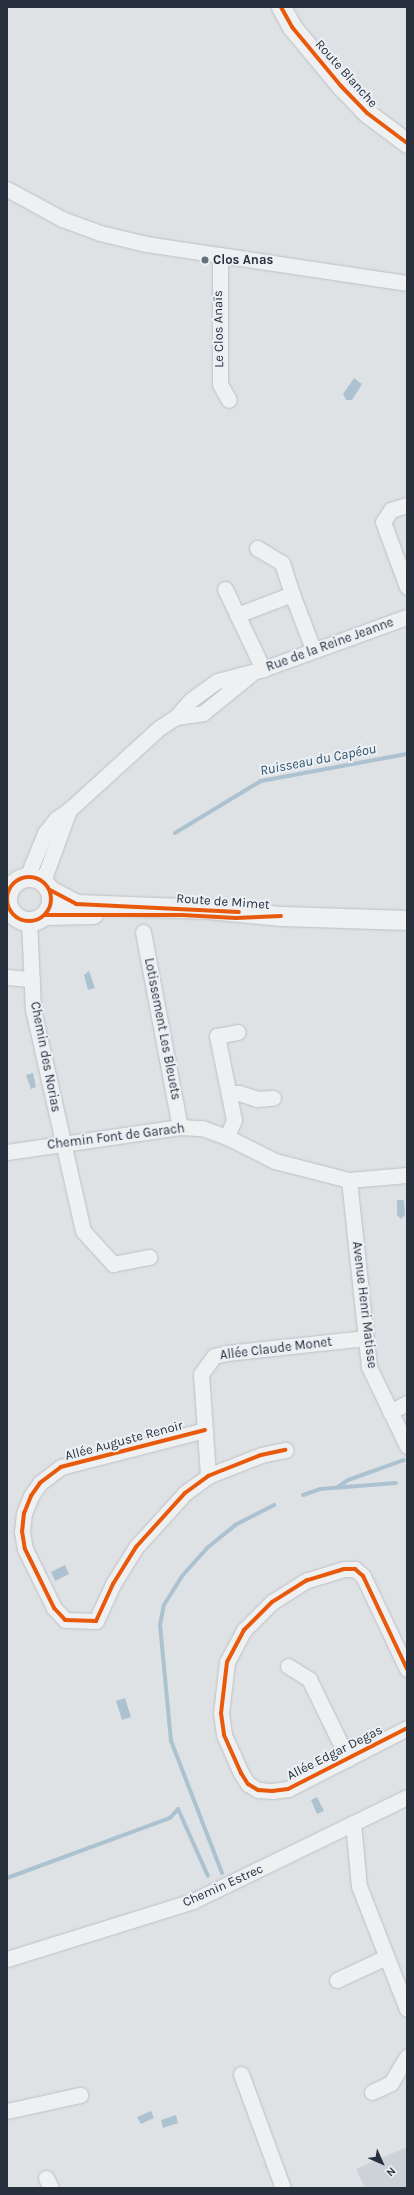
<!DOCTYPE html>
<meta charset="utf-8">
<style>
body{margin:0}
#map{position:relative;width:414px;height:2195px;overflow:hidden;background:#dfe2e5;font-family:Karla,sans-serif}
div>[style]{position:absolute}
.built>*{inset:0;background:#cdd2d8}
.water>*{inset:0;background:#adc2d0}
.stream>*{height:4px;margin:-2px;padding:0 2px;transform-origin:2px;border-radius:2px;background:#adc2d0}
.roads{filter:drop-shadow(0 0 1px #bdc0c3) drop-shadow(0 0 1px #bdc0c3)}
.minor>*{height:15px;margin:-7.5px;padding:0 7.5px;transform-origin:7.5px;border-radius:7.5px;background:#eef0f1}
.tertiary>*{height:19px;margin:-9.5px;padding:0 9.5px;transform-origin:9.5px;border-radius:9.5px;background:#eef0f1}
.tertiary>.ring{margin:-9.5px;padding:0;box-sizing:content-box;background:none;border:19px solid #eef0f1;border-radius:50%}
.cycleway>*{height:4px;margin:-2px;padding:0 2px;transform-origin:2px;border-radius:2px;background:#e8590c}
.cycleway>.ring{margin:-2px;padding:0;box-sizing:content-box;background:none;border:4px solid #e8590c;border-radius:50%}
.dots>*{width:11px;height:11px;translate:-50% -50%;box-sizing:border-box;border:2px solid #ecf0f4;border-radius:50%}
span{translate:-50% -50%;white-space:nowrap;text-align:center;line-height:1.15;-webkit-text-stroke:4px #ecf0f4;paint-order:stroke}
.street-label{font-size:13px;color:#26313d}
.poi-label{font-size:13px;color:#26313d;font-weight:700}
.left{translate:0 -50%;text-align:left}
.water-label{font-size:14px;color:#315570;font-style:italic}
.frame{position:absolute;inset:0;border:8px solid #26313d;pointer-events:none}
.north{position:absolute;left:362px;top:2143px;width:40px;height:40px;-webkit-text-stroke:3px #ecf0f4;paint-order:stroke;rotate:135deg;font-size:11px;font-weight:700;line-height:16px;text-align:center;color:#26313d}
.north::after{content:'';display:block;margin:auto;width:14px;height:18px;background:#26313d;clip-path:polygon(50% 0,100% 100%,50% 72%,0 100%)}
</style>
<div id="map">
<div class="built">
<div style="clip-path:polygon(407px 2147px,407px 2188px,365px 2188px,356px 2169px)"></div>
</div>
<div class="water">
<div style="clip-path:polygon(354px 378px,362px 384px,352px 400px,346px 400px,343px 394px)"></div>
<div style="clip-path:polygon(89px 971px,95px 988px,88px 990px,84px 975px)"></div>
<div style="clip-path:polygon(33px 1073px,36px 1087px,31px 1089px,26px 1075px)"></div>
<div style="clip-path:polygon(397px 1200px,404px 1200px,405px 1215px,401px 1219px,397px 1215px)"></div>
<div style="clip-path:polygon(65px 1565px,69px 1574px,55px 1581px,51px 1572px)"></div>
<div style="clip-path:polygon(125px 1698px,131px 1717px,122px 1720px,116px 1701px)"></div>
<div style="clip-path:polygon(317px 1797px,324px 1811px,317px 1814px,311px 1800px)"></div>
<div style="clip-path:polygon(151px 2111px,154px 2118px,141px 2124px,137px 2117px)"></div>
<div style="clip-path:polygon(176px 2115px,178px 2123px,163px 2128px,161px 2120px)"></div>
</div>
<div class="stream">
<div style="left:175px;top:833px;width:100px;rotate:-31.2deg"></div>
<div style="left:261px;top:781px;width:148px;rotate:-10.5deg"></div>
<div style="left:338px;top:1487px;width:12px;rotate:-35deg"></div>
<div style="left:348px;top:1480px;width:59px;rotate:-19.7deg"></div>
<div style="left:303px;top:1495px;width:18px;rotate:-19deg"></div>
<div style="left:320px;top:1489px;width:76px;rotate:-4.5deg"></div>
<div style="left:222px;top:1873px;width:142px;rotate:-111.1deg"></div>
<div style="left:171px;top:1741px;width:117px;rotate:-95.4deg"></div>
<div style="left:160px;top:1625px;width:20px;rotate:-79deg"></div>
<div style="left:164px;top:1605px;width:34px;rotate:-58deg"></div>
<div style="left:182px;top:1576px;width:38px;rotate:-48deg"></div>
<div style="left:207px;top:1548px;width:36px;rotate:-39deg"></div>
<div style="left:235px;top:1525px;width:44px;rotate:-27.1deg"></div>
<div style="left:7px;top:1878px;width:174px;rotate:-20.2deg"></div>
<div style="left:170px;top:1818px;width:12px;rotate:-48deg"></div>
<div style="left:178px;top:1809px;width:73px;rotate:65.9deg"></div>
</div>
<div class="roads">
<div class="minor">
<div style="left:7px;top:189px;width:63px;rotate:28.6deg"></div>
<div style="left:62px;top:219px;width:40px;rotate:20.2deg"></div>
<div style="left:100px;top:233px;width:47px;rotate:13.4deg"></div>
<div style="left:146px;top:244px;width:264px;rotate:8.5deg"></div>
<div style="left:220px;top:255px;width:129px;rotate:90deg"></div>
<div style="left:220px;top:384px;width:18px;rotate:61deg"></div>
<div style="left:407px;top:505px;width:17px;rotate:163deg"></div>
<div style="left:391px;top:510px;width:14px;rotate:124deg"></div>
<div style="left:383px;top:522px;width:69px;rotate:69.7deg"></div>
<div style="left:257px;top:548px;width:29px;rotate:31deg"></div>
<div style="left:282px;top:563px;width:33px;rotate:72deg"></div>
<div style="left:225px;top:589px;width:89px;rotate:64.6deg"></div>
<div style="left:237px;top:615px;width:59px;rotate:-20.9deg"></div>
<div style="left:292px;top:594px;width:59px;rotate:69.1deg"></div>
<div style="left:176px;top:717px;width:27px;rotate:-8deg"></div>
<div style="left:203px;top:713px;width:62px;rotate:-39.1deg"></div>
<div style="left:27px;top:877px;width:48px;rotate:-67.8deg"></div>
<div style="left:45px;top:833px;width:18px;rotate:-52deg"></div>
<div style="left:56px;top:819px;width:16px;rotate:-35deg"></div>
<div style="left:69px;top:810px;width:122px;rotate:-42.3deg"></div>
<div style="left:159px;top:728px;width:20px;rotate:-33deg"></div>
<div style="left:176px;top:717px;width:23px;rotate:-49deg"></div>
<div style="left:191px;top:700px;width:32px;rotate:-36deg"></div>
<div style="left:217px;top:681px;width:48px;rotate:-14.6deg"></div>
<div style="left:263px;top:669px;width:153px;rotate:-19.9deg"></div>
<div style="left:43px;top:881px;width:76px;rotate:-69.9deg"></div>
<div style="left:29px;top:921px;width:88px;rotate:87.4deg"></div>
<div style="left:33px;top:1009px;width:228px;rotate:77.3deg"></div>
<div style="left:83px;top:1231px;width:45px;rotate:47.7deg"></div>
<div style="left:113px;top:1264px;width:37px;rotate:-11deg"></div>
<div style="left:143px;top:932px;width:198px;rotate:79.3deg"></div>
<div style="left:7px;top:977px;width:25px;rotate:5deg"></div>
<div style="left:229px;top:1093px;width:10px"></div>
<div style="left:239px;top:1093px;width:19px;rotate:18deg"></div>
<div style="left:257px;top:1099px;width:16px;rotate:-4deg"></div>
<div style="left:227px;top:1137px;width:18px;rotate:-68deg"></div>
<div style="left:234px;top:1120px;width:86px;rotate:-101.4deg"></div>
<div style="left:217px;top:1036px;width:21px;rotate:-11deg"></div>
<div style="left:7px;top:1152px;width:175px;rotate:-8.2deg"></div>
<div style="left:180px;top:1127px;width:22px;rotate:3deg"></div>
<div style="left:202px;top:1128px;width:27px;rotate:20deg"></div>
<div style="left:227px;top:1137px;width:54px;rotate:26.6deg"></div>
<div style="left:275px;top:1161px;width:76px;rotate:14.4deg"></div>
<div style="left:349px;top:1180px;width:58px;rotate:-4.9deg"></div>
<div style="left:349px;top:1180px;width:188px;rotate:83.9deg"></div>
<div style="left:369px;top:1367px;width:88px;rotate:64.3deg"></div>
<div style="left:390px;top:1412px;width:19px;rotate:-28deg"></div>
<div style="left:205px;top:1430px;width:149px;rotate:165.6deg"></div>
<div style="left:61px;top:1467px;width:26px;rotate:143deg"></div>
<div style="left:40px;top:1483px;width:16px;rotate:125deg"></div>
<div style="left:31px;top:1496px;width:18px;rotate:112deg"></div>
<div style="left:24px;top:1513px;width:18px;rotate:96deg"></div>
<div style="left:22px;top:1531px;width:18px;rotate:81deg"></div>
<div style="left:25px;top:1549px;width:66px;rotate:63.8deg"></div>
<div style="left:54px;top:1608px;width:16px;rotate:47deg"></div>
<div style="left:65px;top:1620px;width:31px;rotate:2deg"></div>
<div style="left:96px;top:1621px;width:41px;rotate:-65.3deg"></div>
<div style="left:113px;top:1584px;width:44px;rotate:-58.1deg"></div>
<div style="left:136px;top:1547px;width:73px;rotate:-47.8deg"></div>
<div style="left:185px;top:1493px;width:29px;rotate:-36deg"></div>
<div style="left:208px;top:1476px;width:16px;rotate:-22deg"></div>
<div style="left:223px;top:1470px;width:41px;rotate:-21.5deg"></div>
<div style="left:261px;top:1455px;width:25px;rotate:-12deg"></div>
<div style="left:208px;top:1476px;width:102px;rotate:-93.9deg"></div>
<div style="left:201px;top:1374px;width:22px;rotate:-54deg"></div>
<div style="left:214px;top:1356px;width:13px;rotate:-13deg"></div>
<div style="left:227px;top:1353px;width:139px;rotate:-6.2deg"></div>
<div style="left:288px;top:1666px;width:25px;rotate:32deg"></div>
<div style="left:309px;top:1679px;width:89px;rotate:64deg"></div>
<div style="left:407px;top:1669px;width:103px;rotate:-115.3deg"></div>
<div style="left:363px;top:1576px;width:11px;rotate:-139deg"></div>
<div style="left:355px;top:1569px;width:11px;rotate:180deg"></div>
<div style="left:344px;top:1569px;width:39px;rotate:163deg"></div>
<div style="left:307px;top:1580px;width:41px;rotate:147.8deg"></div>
<div style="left:272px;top:1602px;width:40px;rotate:135deg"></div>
<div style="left:244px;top:1630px;width:36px;rotate:118deg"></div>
<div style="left:227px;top:1662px;width:51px;rotate:96.7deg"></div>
<div style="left:221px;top:1713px;width:22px;rotate:82deg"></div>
<div style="left:224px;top:1735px;width:42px;rotate:65.9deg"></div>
<div style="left:241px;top:1773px;width:13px;rotate:58deg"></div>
<div style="left:248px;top:1784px;width:12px;rotate:31deg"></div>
<div style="left:258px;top:1790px;width:14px;rotate:4deg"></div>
<div style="left:272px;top:1791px;width:16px;rotate:-7deg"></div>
<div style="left:288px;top:1789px;width:134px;rotate:-27.1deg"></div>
<div style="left:353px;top:1823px;width:63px;rotate:84.6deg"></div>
<div style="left:359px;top:1886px;width:132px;rotate:68.7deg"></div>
<div style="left:7px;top:1959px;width:195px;rotate:-17.3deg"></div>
<div style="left:193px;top:1901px;width:238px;rotate:-25.9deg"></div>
<div style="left:337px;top:1980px;width:54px;rotate:-25.1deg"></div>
<div style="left:241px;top:2074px;width:121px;rotate:69.8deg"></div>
<div style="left:372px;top:2092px;width:21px;rotate:-25deg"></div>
<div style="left:391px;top:2083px;width:31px;rotate:-59deg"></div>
<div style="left:7px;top:2111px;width:75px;rotate:-12.4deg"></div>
<div style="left:46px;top:2178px;width:11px;rotate:63deg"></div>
</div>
<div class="tertiary">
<div style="left:281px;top:7px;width:23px;rotate:61deg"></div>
<div style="left:292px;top:27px;width:77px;rotate:50.3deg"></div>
<div style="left:341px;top:86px;width:37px;rotate:46deg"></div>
<div style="left:367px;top:113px;width:50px;rotate:36.9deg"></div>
<div class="ring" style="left:7px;top:877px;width:25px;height:25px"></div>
<div style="left:50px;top:890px;width:30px;rotate:28deg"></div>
<div style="left:76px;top:904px;width:133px;rotate:2.2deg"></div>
<div style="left:209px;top:909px;width:72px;rotate:5.6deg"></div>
<div style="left:281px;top:916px;width:126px;rotate:1.8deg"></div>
<div style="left:45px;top:915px;width:48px;rotate:-1.2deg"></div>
</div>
</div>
<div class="cycleway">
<div style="left:281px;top:7px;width:23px;rotate:61deg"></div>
<div style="left:292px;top:27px;width:77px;rotate:50.3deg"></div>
<div style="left:341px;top:86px;width:37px;rotate:46deg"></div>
<div style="left:367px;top:113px;width:50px;rotate:36.9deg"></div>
<div class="ring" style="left:7px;top:877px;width:40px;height:40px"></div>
<div style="left:50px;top:890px;width:30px;rotate:28deg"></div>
<div style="left:76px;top:904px;width:163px;rotate:2.8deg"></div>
<div style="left:45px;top:915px;width:137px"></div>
<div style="left:182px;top:915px;width:54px;rotate:3.2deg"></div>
<div style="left:236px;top:918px;width:45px;rotate:-2.5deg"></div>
<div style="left:205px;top:1430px;width:149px;rotate:165.6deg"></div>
<div style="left:61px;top:1467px;width:26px;rotate:143deg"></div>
<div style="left:40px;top:1483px;width:16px;rotate:125deg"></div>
<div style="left:31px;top:1496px;width:18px;rotate:112deg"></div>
<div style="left:24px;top:1513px;width:18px;rotate:96deg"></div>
<div style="left:22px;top:1531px;width:18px;rotate:81deg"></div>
<div style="left:25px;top:1549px;width:66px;rotate:63.8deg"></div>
<div style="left:54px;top:1608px;width:16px;rotate:47deg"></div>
<div style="left:65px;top:1620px;width:31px;rotate:2deg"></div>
<div style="left:96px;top:1621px;width:41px;rotate:-65.3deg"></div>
<div style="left:113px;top:1584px;width:44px;rotate:-58.1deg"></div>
<div style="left:136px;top:1547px;width:73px;rotate:-47.8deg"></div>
<div style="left:185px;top:1493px;width:29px;rotate:-36deg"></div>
<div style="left:208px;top:1476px;width:16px;rotate:-22deg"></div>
<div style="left:223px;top:1470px;width:41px;rotate:-21.5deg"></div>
<div style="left:261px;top:1455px;width:25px;rotate:-12deg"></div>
<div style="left:407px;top:1669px;width:103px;rotate:-115.3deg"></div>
<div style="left:363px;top:1576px;width:11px;rotate:-139deg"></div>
<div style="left:355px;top:1569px;width:11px;rotate:180deg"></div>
<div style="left:344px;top:1569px;width:39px;rotate:163deg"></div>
<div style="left:307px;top:1580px;width:41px;rotate:147.8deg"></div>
<div style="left:272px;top:1602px;width:40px;rotate:135deg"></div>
<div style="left:244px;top:1630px;width:36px;rotate:118deg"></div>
<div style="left:227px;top:1662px;width:51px;rotate:96.7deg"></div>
<div style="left:221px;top:1713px;width:22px;rotate:82deg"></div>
<div style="left:224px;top:1735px;width:42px;rotate:65.9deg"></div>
<div style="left:241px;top:1773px;width:13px;rotate:58deg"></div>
<div style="left:248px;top:1784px;width:12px;rotate:31deg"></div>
<div style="left:258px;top:1790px;width:14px;rotate:4deg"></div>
<div style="left:272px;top:1791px;width:16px;rotate:-7deg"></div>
<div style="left:288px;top:1789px;width:134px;rotate:-27.1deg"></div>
</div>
<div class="dots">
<div style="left:205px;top:260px;background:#676f78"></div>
</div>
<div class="street-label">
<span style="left:346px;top:74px;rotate:48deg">Route Blanche</span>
<span style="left:219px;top:329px;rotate:-91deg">Le Clos Anaïs</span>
<span style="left:330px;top:645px;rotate:-20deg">Rue de la Reine Jeanne</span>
<span style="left:223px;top:902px;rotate:4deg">Route de Mimet</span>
<span style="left:162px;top:1029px;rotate:79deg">Lotissement Les Bleuets</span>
<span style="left:45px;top:1057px;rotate:79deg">Chemin des Norias</span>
<span style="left:116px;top:1137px;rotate:-7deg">Chemin Font de Garach</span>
<span style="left:364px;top:1305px;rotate:83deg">Avenue Henri Matisse</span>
<span style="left:276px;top:1349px;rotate:-7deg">Allée Claude Monet</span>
<span style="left:124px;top:1441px;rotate:-15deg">Allée Auguste Renoir</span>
<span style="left:335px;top:1753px;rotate:-27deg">Allée Edgar Degas</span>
<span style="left:223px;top:1886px;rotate:-24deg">Chemin Estrec</span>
</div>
<div class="poi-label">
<span class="left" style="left:213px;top:260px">Clos Anas</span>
</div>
<div class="water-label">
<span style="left:318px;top:760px;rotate:-11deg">Ruisseau du Capéou</span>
</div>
<div class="frame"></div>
<div class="north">N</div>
</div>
